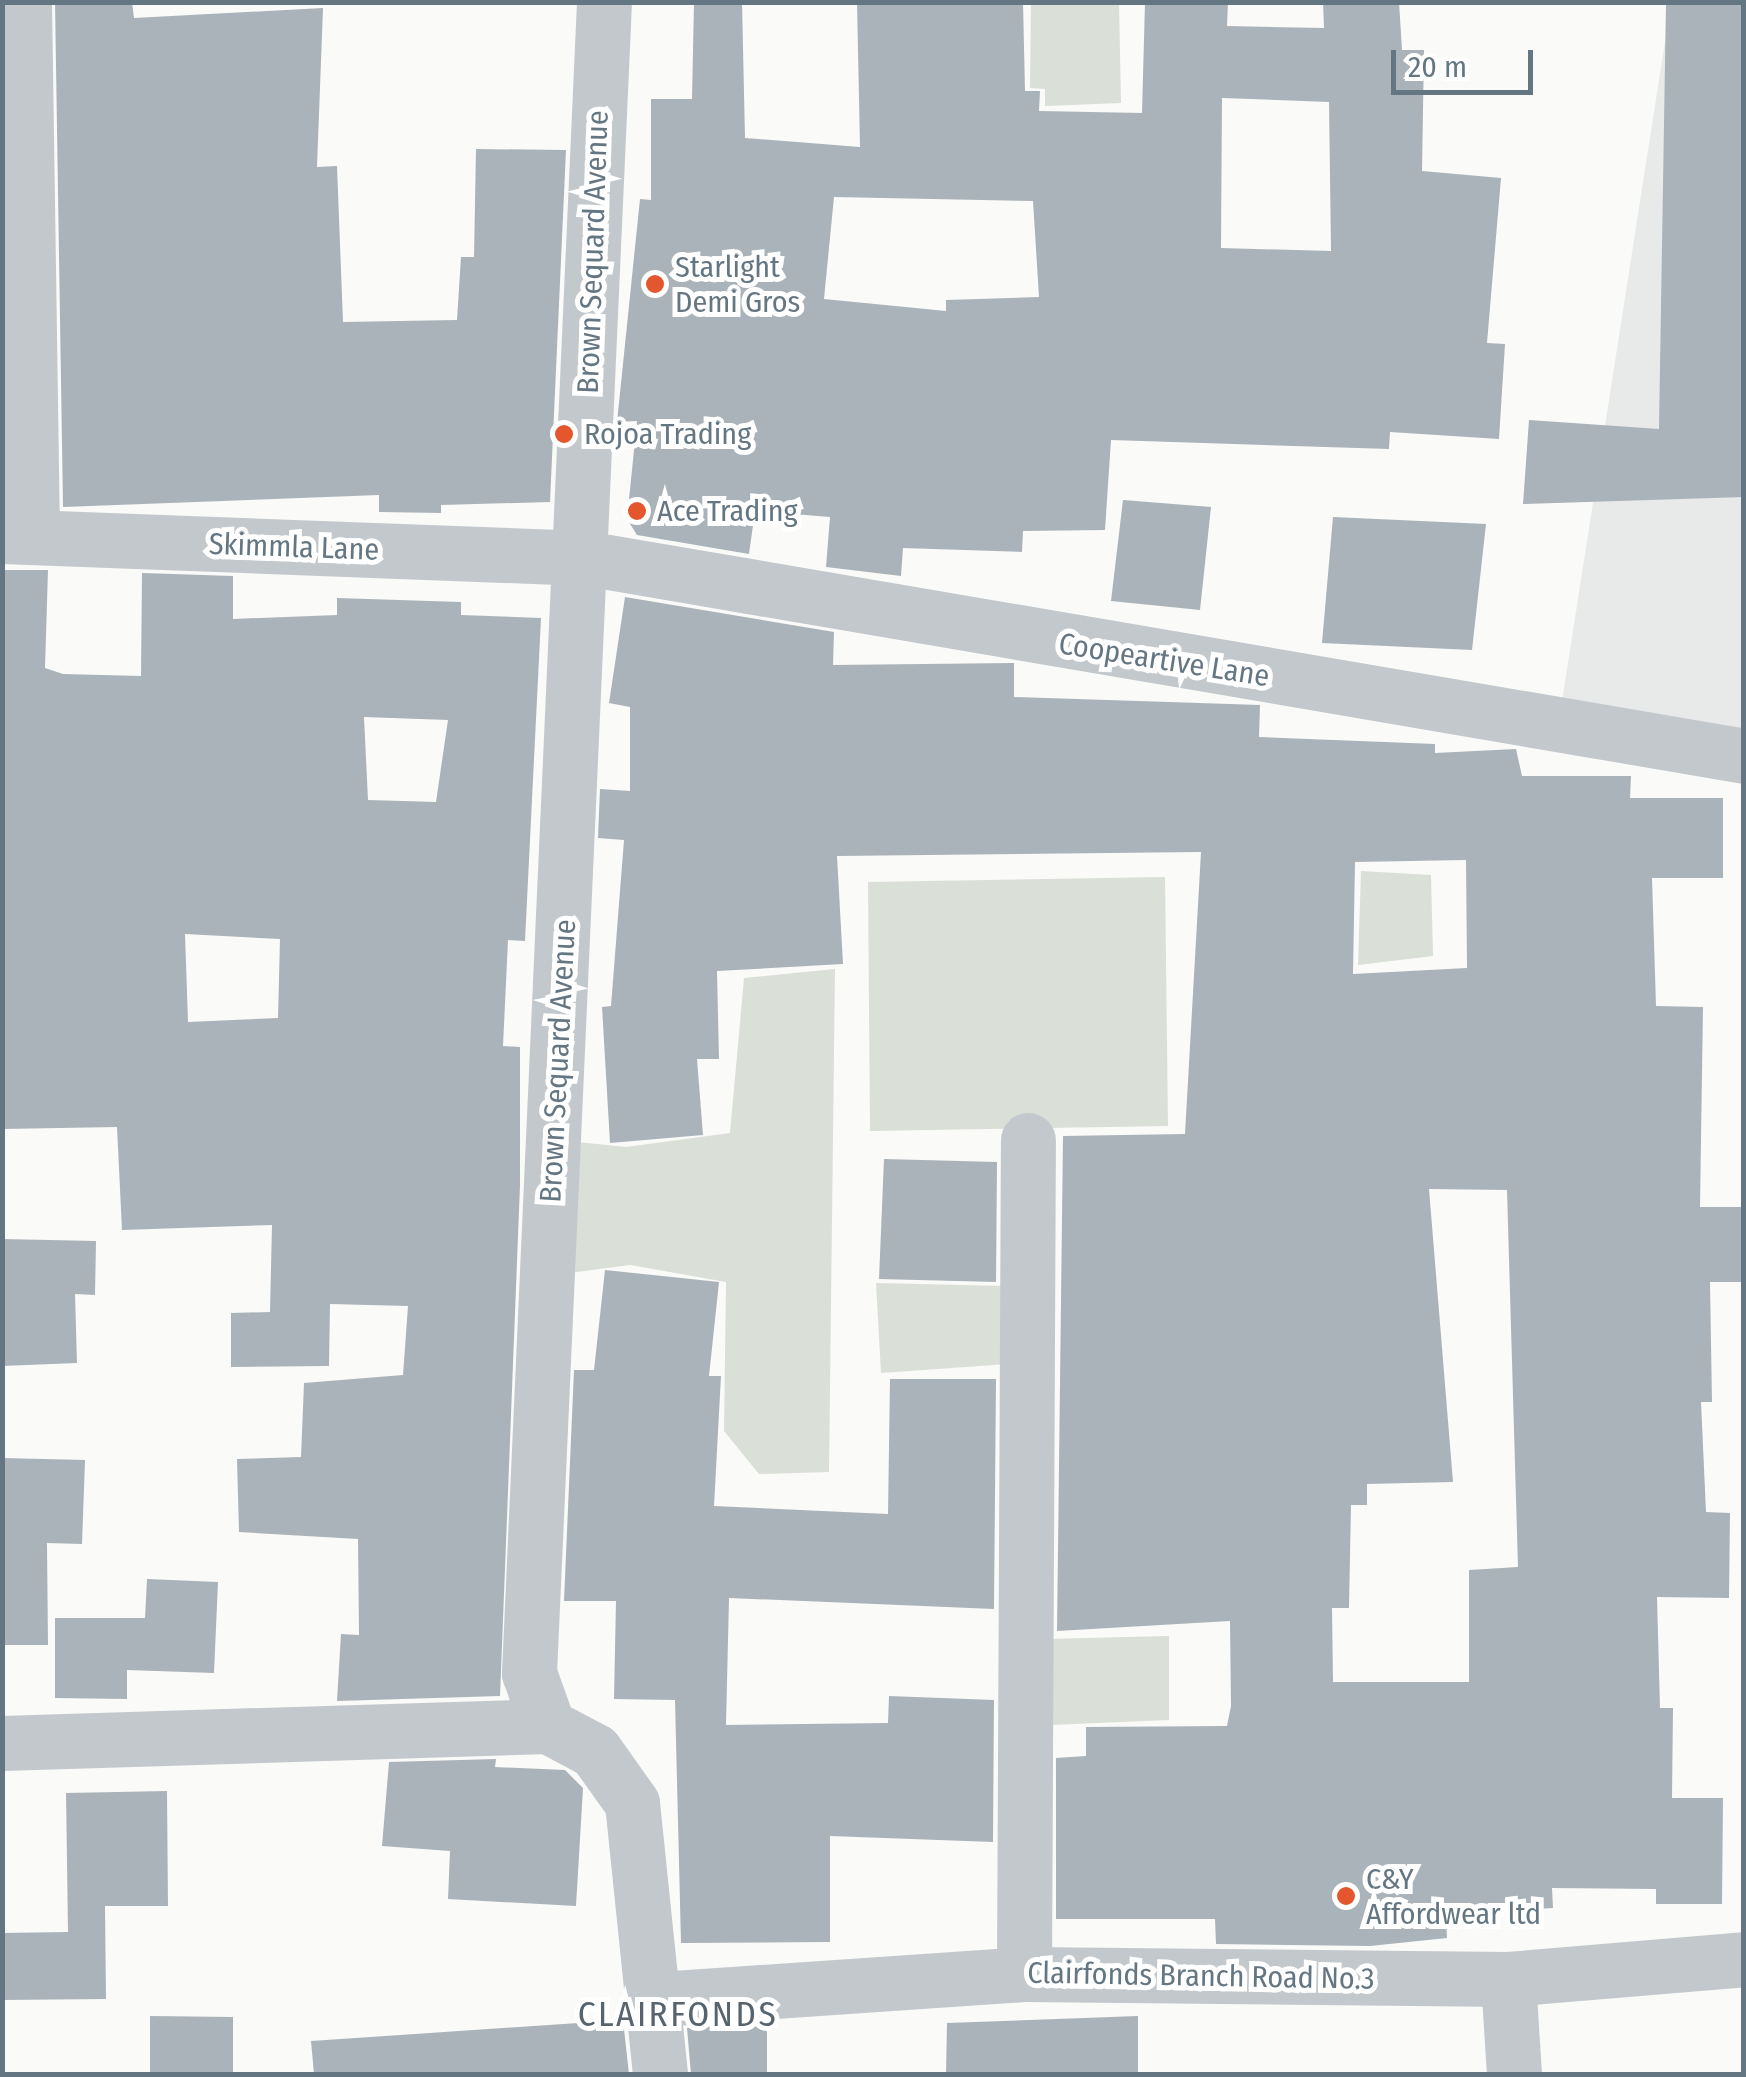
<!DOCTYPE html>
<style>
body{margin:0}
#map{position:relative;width:1746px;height:2077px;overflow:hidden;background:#fafaf8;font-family:"Fira Sans Condensed",sans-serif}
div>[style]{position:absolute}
.built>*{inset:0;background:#e8e9e9}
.green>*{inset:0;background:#dadfd7}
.building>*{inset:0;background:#aab3b9}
.minor>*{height:55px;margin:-27.5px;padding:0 27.5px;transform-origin:27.5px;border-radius:27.5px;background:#c3c8cc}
.dots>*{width:28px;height:28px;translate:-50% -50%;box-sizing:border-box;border:5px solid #fff;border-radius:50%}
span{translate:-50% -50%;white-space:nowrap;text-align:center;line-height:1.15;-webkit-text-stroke:10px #fff;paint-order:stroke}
.street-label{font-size:30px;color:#657683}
.poi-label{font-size:30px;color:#657683}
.left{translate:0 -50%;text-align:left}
.quarter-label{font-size:35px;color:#57646e;letter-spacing:2.5px}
.frame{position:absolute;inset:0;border:5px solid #657683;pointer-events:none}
.scale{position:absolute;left:1391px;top:50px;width:142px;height:45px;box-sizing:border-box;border:5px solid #657683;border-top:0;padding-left:12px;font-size:30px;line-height:35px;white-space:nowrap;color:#657683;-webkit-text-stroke:8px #fff;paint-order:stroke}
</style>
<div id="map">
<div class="built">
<div style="clip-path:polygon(1671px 3px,1743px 3px,1743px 742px,1560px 714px)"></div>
</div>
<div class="green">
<div style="clip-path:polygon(1031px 2px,1119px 3px,1121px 103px,1045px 106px,1045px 89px,1030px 88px)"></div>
<div style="clip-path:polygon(1361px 871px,1431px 875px,1433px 956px,1358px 965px)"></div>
<div style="clip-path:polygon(1165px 877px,1168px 1126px,870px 1131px,868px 882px)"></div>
<div style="clip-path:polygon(835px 969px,829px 1472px,759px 1474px,724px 1431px,726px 1282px,630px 1265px,554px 1275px,558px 1140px,626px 1147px,730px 1133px,744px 978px)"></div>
<div style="clip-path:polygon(876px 1283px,1006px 1286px,1008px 1364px,881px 1373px)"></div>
<div style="clip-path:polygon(1169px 1636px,1169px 1720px,1050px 1725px,1046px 1639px)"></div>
</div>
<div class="building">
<div style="clip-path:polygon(55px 2px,132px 2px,134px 18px,323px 8px,317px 167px,337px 166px,343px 322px,457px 320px,461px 257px,474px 257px,476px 149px,566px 150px,550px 502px,441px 505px,441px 513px,379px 512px,379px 495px,63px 507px)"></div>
<div style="clip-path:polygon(evenodd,694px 2px,742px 2px,745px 138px,860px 147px,857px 2px,1023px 2px,1025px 91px,1040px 91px,1039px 111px,1142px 113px,1145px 2px,1228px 2px,1227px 26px,1324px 28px,1323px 2px,1399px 2px,1402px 50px,1424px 50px,1422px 171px,1501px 178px,1487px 343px,1505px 344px,1499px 439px,1390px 432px,1389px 449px,1111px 440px,1105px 530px,1023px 531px,1022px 552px,903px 548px,901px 576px,826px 567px,830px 517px,755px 511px,749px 554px,637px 535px,627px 519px,637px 421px,617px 422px,640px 199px,651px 200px,651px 99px,692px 99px,694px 2px,1222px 98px,1329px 102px,1331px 251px,1221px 248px,1222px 98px,694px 2px,834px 197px,1033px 201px,1039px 297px,946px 300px,946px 311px,824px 299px,834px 197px)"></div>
<div style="clip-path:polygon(1666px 2px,1744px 2px,1744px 497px,1523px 504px,1529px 420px,1659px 429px)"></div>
<div style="clip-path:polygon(1123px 500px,1211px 507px,1200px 610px,1111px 601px)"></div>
<div style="clip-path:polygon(1333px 517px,1486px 524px,1472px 650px,1322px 643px)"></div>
<div style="clip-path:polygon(evenodd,2px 570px,48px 570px,45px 668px,63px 674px,141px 676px,142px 573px,233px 576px,233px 619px,337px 615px,337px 598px,461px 602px,461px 615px,541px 618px,525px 941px,508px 940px,503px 1046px,520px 1047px,520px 1185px,500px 1696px,337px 1701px,341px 1634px,359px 1635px,358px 1539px,239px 1532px,237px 1459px,301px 1457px,304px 1383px,403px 1375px,408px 1306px,330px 1304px,329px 1366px,231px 1367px,231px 1313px,270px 1312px,272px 1225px,122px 1230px,117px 1127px,2px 1129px,2px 570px,364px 717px,448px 720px,436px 802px,368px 800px,364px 717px,2px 570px,185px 934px,280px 939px,278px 1018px,188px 1022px,185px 934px)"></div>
<div style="clip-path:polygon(evenodd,625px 597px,834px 632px,833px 665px,1014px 663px,1014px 697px,1260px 705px,1259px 737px,1435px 744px,1435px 753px,1516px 749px,1522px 776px,1631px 776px,1630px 798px,1723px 798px,1723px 878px,1652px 878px,1656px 1006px,1703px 1007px,1700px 1207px,1744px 1207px,1744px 1282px,1710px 1282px,1712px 1402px,1701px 1402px,1706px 1512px,1730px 1513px,1729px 1598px,1657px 1597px,1660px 1708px,1673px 1708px,1672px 1798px,1723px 1798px,1722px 1904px,1656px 1904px,1656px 1889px,1552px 1888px,1553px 1908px,1446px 1914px,1447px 1938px,1370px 1946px,1216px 1944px,1215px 1919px,1056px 1919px,1056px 1758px,1086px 1756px,1086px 1727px,1227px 1726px,1231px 1706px,1230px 1621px,1057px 1631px,1063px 1136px,1185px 1134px,1201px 852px,837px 856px,843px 964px,717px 971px,719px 1059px,697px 1059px,703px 1135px,610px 1143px,602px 1007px,611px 1006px,624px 840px,598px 838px,600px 789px,630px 791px,630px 707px,609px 703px,625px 597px,1466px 860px,1467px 968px,1353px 974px,1355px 862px,1466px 860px,625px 597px,1429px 1189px,1507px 1190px,1518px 1567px,1469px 1570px,1469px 1682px,1333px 1682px,1332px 1608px,1349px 1608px,1351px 1505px,1367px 1505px,1367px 1484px,1453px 1482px,1429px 1189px)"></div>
<div style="clip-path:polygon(884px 1159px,997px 1162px,996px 1282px,879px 1279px)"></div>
<div style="clip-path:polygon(2px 1239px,96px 1241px,95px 1295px,75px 1294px,77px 1363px,2px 1366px)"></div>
<div style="clip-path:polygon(605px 1270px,719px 1282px,709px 1376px,721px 1376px,714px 1506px,888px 1514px,890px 1379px,996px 1379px,994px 1609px,729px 1598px,726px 1725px,888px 1723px,889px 1696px,994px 1700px,993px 1842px,830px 1836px,830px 1942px,681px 1943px,675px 1700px,614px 1699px,616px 1601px,564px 1601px,574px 1370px,594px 1370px)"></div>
<div style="clip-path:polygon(2px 1458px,85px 1460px,82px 1544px,47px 1543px,48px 1645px,2px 1645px)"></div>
<div style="clip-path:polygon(147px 1579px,218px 1582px,214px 1673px,127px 1670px,127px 1699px,55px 1698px,55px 1618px,145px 1618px)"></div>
<div style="clip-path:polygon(496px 1759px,495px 1767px,565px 1770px,583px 1788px,576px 1906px,448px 1899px,450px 1851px,382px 1846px,389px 1762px)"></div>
<div style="clip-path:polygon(167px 1791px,168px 1906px,105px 1906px,106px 1999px,2px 2000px,2px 1933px,68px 1932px,66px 1793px)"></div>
<div style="clip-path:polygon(150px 2016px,233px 2017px,233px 2074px,150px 2074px)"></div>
<div style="clip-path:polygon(1138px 2016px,1138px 2074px,946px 2074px,947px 2023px)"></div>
<div style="clip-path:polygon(623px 2020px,629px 2074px,314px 2074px,311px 2041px)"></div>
<div style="clip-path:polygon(767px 2023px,767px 2074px,691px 2074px,687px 2028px)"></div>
</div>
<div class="minor">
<div style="left:24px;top:2px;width:535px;rotate:89.14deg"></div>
<div style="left:604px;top:2px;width:1673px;rotate:92.57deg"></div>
<div style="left:529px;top:1673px;width:56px;rotate:70.3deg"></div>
<div style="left:548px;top:1726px;width:53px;rotate:28deg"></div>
<div style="left:595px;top:1751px;width:64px;rotate:54.6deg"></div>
<div style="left:632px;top:1803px;width:272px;rotate:84.1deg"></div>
<div style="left:2px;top:536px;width:583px;rotate:2.16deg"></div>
<div style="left:585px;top:558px;width:1176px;rotate:9.69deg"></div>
<div style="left:2px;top:1743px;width:546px;rotate:-1.78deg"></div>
<div style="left:1024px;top:1974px;width:834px;rotate:-89.73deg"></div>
<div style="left:1508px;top:1979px;width:95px;rotate:86.4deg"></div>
<div style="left:659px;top:1999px;width:366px;rotate:-3.9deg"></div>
<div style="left:1024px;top:1974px;width:484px;rotate:0.6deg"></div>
<div style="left:1508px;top:1979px;width:237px;rotate:-4.8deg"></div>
</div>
<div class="dots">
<div style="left:655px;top:284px;background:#e4572e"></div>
<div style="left:564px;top:434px;background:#e4572e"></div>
<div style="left:637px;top:511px;background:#e4572e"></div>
<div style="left:1346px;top:1896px;background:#e4572e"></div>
</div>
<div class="street-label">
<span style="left:593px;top:252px;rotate:-88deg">Brown Sequard Avenue</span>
<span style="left:294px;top:547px;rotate:2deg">Skimmla Lane</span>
<span style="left:1164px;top:660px;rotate:9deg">Coopeartive Lane</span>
<span style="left:558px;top:1061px;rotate:-87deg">Brown Sequard Avenue</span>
<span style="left:1201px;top:1976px;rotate:1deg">Clairfonds Branch Road No.3</span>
</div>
<div class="poi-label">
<span class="left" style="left:675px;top:284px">Starlight<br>Demi Gros</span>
<span class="left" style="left:584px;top:434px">Rojoa Trading</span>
<span class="left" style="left:657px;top:511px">Ace Trading</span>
<span class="left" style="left:1366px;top:1896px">C&amp;Y<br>Affordwear ltd</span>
</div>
<div class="quarter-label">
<span style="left:678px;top:2014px">CLAIRFONDS</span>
</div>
<div class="frame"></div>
<div class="scale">20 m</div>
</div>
